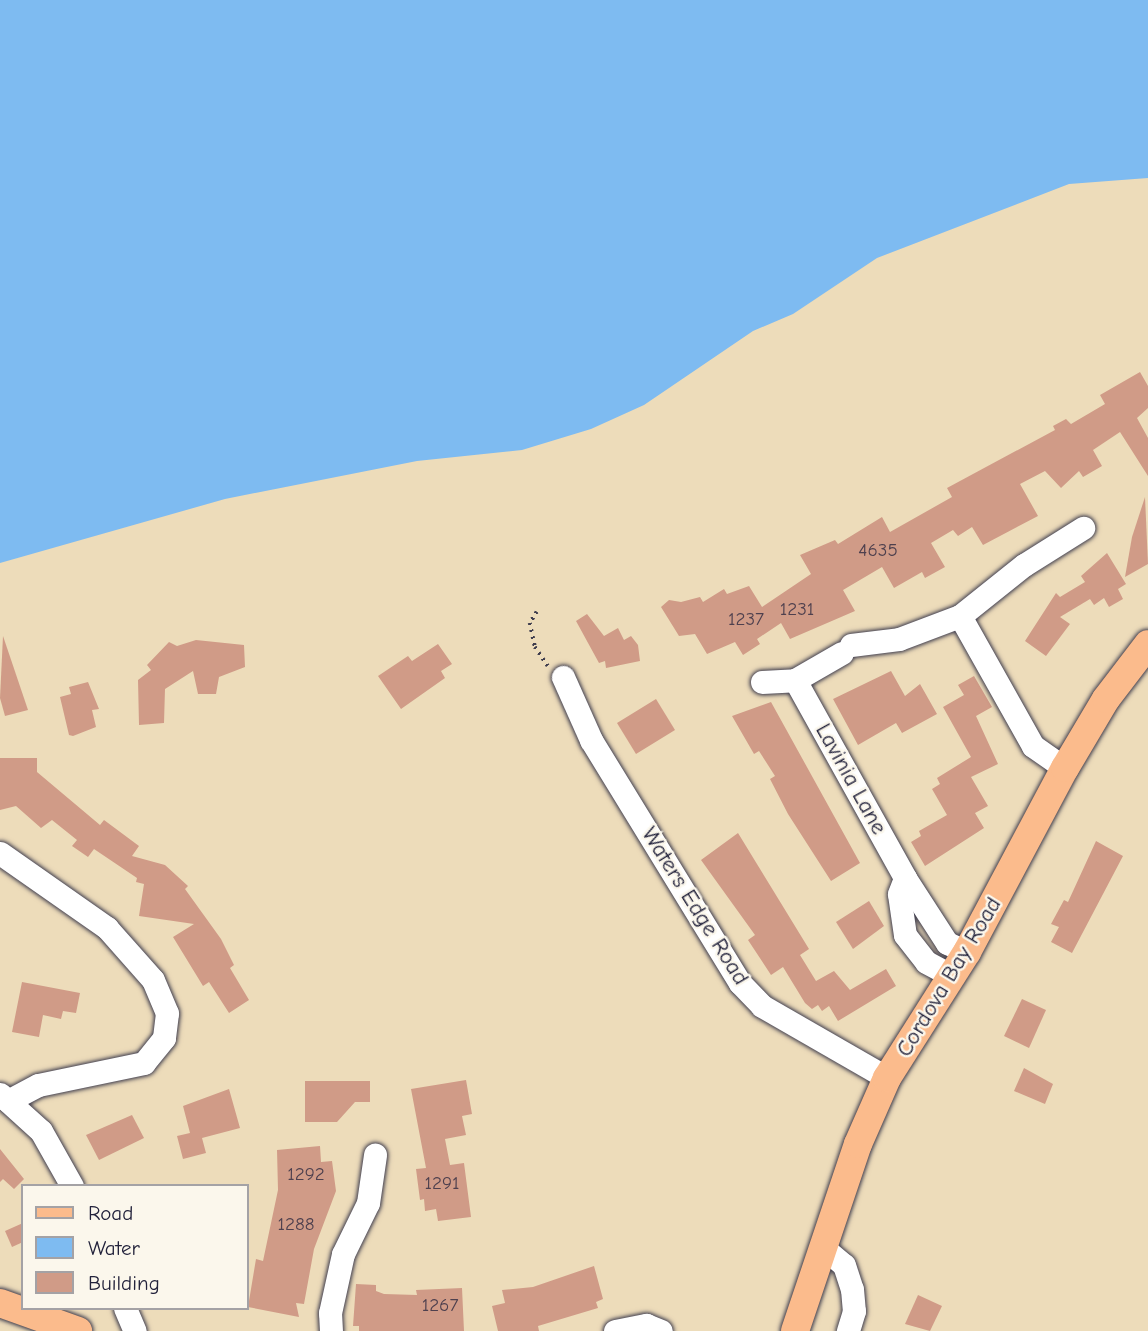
<!DOCTYPE html>
<style>
body{margin:0}
#map{position:relative;width:1148px;height:1331px;overflow:hidden;background:#eddcba;font-family:"Comic Neue",sans-serif}
div>[style]{position:absolute}
.water>*{inset:0;background:#7ebbf1}
.building>*{inset:0;background:#d09b87}
.path>*{height:3.5px;margin-top:-1.75px;transform-origin:0;background:repeating-linear-gradient(90deg,#403e4e 0 2px,transparent 0 7px)}
.roads{filter:drop-shadow(0 0 2px #403e4e) drop-shadow(0 0 2px #403e4e)}
.minor>*{height:23px;margin:-11.5px;padding:0 11.5px;transform-origin:11.5px;border-radius:11.5px;background:#fff}
.major>*{height:28px;margin:-14px;padding:0 14px;transform-origin:14px;border-radius:14px;background:#fbbb8c}
span{translate:-50% -50%;white-space:nowrap;text-align:center;line-height:1.15;-webkit-text-stroke:5px #fbf7ec;paint-order:stroke}
.number-label{font-size:19px;color:#4e404e}
.number-label span{-webkit-text-stroke-width:0}
.street-label{font-size:23px;color:#22223b}
.legend{position:absolute;left:21px;top:1184px;width:228px;height:126px;box-sizing:border-box;background:#fbf7ec;border:2px solid #a4a2a5;margin:0;padding:9px 12px;list-style:none;font-size:21px;color:#22223b}
.legend li{display:flex;align-items:center;gap:14px;height:35px}
.legend b{width:35px;border:2px solid #a4a2a5}
</style>
<div id="map">
<div class="water">
<div style="clip-path:polygon(0 0,1148px 0,1148px 178px,1069px 184px,877px 258px,793px 314px,753px 331px,644px 405px,591px 429px,522px 450px,417px 461px,225px 499px,0 563px)"></div>
</div>
<div class="building">
<div style="clip-path:polygon(1140px 372px,1148px 386px,1148px 408px,1137px 418px,1148px 438px,1148px 476px,1120px 432px,1093px 450px,1102px 466px,1083px 477px,1079px 471px,1061px 488px,1045px 471px,1020px 484px,1038px 516px,983px 545px,972px 527px,958px 536px,953px 530px,931px 543px,945px 567px,925px 578px,922px 572px,894px 588px,882px 567px,843px 590px,855px 611px,790px 639px,781px 623px,757px 639px,760px 644px,743px 655px,735px 642px,707px 654px,695px 634px,679px 636px,661px 607px,669px 600px,681px 602px,700px 597px,703px 602px,724px 589px,727px 594px,749px 586px,762px 607px,811px 574px,800px 555px,835px 540px,838px 544px,882px 517px,890px 532px,952px 497px,947px 488px,1055px 430px,1053px 426px,1066px 419px,1071px 424px,1105px 404px,1100px 395px)"></div>
<div style="clip-path:polygon(1145px 497px,1148px 564px,1125px 577px,1132px 537px)"></div>
<div style="clip-path:polygon(1107px 553px,1126px 584px,1118px 589px,1123px 599px,1109px 607px,1104px 598px,1094px 605px,1090px 599px,1060px 617px,1070px 624px,1046px 656px,1025px 641px,1056px 593px,1060px 597px,1085px 582px,1081px 576px)"></div>
<div style="clip-path:polygon(587px 614px,604px 636px,618px 628px,624px 640px,631px 636px,638px 645px,640px 661px,606px 668px,605px 661px,599px 663px,576px 621px)"></div>
<div style="clip-path:polygon(3px 636px,28px 710px,5px 716px,0 698px)"></div>
<div style="clip-path:polygon(196px 640px,244px 645px,245px 667px,219px 677px,216px 694px,198px 694px,193px 671px,165px 689px,164px 723px,139px 725px,138px 680px,151px 670px,147px 665px,169px 642px,177px 646px)"></div>
<div style="clip-path:polygon(438px 644px,452px 664px,441px 671px,445px 678px,401px 709px,378px 676px,408px 656px,412px 661px)"></div>
<div style="clip-path:polygon(891px 671px,905px 696px,920px 684px,937px 714px,902px 733px,896px 723px,858px 745px,833px 699px)"></div>
<div style="clip-path:polygon(974px 676px,992px 707px,976px 716px,998px 764px,971px 777px,988px 806px,975px 813px,984px 828px,925px 866px,911px 842px,921px 836px,919px 831px,947px 815px,932px 789px,940px 784px,937px 778px,971px 757px,943px 707px,964px 695px,958px 685px)"></div>
<div style="clip-path:polygon(88px 682px,99px 709px,92px 710px,96px 727px,73px 736px,69px 735px,60px 697px,71px 694px,69px 687px)"></div>
<div style="clip-path:polygon(656px 699px,675px 730px,636px 754px,617px 723px)"></div>
<div style="clip-path:polygon(771px 702px,860px 863px,831px 881px,788px 814px,770px 779px,775px 776px,759px 751px,754px 754px,732px 716px)"></div>
<div style="clip-path:polygon(0 758px,37px 758px,37px 772px,100px 825px,104px 820px,139px 846px,132px 856px,165px 865px,188px 886px,185px 889px,221px 939px,234px 965px,230px 968px,249px 1000px,229px 1013px,209px 982px,203px 986px,173px 937px,194px 924px,139px 916px,144px 884px,136px 882px,137px 878px,94px 849px,88px 857px,72px 846px,77px 840px,52px 820px,41px 828px,16px 806px,0 810px)"></div>
<div style="clip-path:polygon(738px 833px,809px 949px,800px 955px,816px 981px,834px 971px,850px 990px,886px 969px,896px 986px,838px 1021px,829px 1006px,822px 1011px,818px 1005px,812px 1009px,805px 1003px,783px 967px,771px 975px,748px 940px,755px 935px,701px 860px)"></div>
<div style="clip-path:polygon(1096px 841px,1123px 856px,1072px 953px,1051px 942px,1059px 927px,1051px 924px,1064px 900px,1068px 902px)"></div>
<div style="clip-path:polygon(869px 901px,884px 926px,853px 949px,836px 922px)"></div>
<div style="clip-path:polygon(22px 982px,80px 993px,76px 1013px,63px 1011px,61px 1019px,43px 1015px,39px 1037px,12px 1032px)"></div>
<div style="clip-path:polygon(1022px 999px,1046px 1010px,1029px 1048px,1004px 1036px)"></div>
<div style="clip-path:polygon(1024px 1068px,1053px 1084px,1045px 1104px,1014px 1091px)"></div>
<div style="clip-path:polygon(466px 1080px,472px 1114px,462px 1116px,466px 1135px,445px 1139px,450px 1165px,464px 1163px,471px 1217px,438px 1221px,436px 1209px,425px 1211px,424px 1199px,420px 1200px,416px 1169px,426px 1168px,411px 1089px)"></div>
<div style="clip-path:polygon(305px 1081px,370px 1081px,370px 1102px,355px 1102px,337px 1122px,305px 1122px)"></div>
<div style="clip-path:polygon(229px 1089px,240px 1128px,202px 1138px,206px 1153px,183px 1159px,177px 1136px,190px 1133px,183px 1106px)"></div>
<div style="clip-path:polygon(132px 1115px,144px 1138px,99px 1160px,86px 1135px)"></div>
<div style="clip-path:polygon(320px 1146px,321px 1162px,332px 1161px,336px 1191px,314px 1249px,304px 1304px,296px 1303px,299px 1317px,248px 1307px,256px 1259px,263px 1261px,278px 1190px,277px 1150px)"></div>
<div style="clip-path:polygon(0 1149px,24px 1179px,14px 1189px,3px 1179px,0 1182px)"></div>
<div style="clip-path:polygon(23px 1223px,23px 1242px,12px 1247px,5px 1231px)"></div>
<div style="clip-path:polygon(594px 1266px,603px 1299px,596px 1302px,598px 1308px,538px 1326px,539px 1331px,498px 1331px,492px 1306px,505px 1303px,502px 1290px,533px 1287px)"></div>
<div style="clip-path:polygon(356px 1284px,376px 1285px,376px 1291px,384px 1294px,417px 1295px,416px 1290px,462px 1288px,464px 1331px,359px 1331px,359px 1326px,353px 1326px)"></div>
<div style="clip-path:polygon(918px 1295px,942px 1306px,930px 1331px,905px 1324px)"></div>
</div>
<div class="path">
<div style="left:537px;top:612px;width:13px;rotate:122deg"></div>
<div style="left:530px;top:623px;width:25px;rotate:78deg"></div>
<div style="left:535px;top:647px;width:23px;rotate:56deg"></div>
</div>
<div class="roads">
<div class="minor">
<div style="left:960px;top:616px;width:149px;rotate:60.7deg"></div>
<div style="left:1033px;top:746px;width:39px;rotate:35deg"></div>
<div style="left:851px;top:645px;width:48px;rotate:-7.1deg"></div>
<div style="left:899px;top:639px;width:65px;rotate:-20.7deg"></div>
<div style="left:960px;top:616px;width:82px;rotate:-38.6deg"></div>
<div style="left:1024px;top:565px;width:70px;rotate:-32.1deg"></div>
<div style="left:563px;top:677px;width:69px;rotate:66deg"></div>
<div style="left:591px;top:740px;width:285px;rotate:58.5deg"></div>
<div style="left:740px;top:983px;width:32px;rotate:46deg"></div>
<div style="left:762px;top:1006px;width:144px;rotate:29.9deg"></div>
<div style="left:795px;top:680px;width:227px;rotate:60.9deg"></div>
<div style="left:905px;top:878px;width:77px;rotate:57.1deg"></div>
<div style="left:947px;top:943px;width:22px;rotate:24deg"></div>
<div style="left:762px;top:682px;width:33px;rotate:-3deg"></div>
<div style="left:795px;top:680px;width:54px;rotate:-29.9deg"></div>
<div style="left:0;top:853px;width:131px;rotate:35deg"></div>
<div style="left:107px;top:928px;width:69px;rotate:48.5deg"></div>
<div style="left:153px;top:980px;width:36px;rotate:67deg"></div>
<div style="left:167px;top:1013px;width:25px;rotate:97deg"></div>
<div style="left:164px;top:1038px;width:32px;rotate:129deg"></div>
<div style="left:144px;top:1063px;width:108px;rotate:168.3deg"></div>
<div style="left:38px;top:1085px;width:34px;rotate:152deg"></div>
<div style="left:905px;top:878px;width:17px;rotate:111deg"></div>
<div style="left:899px;top:894px;width:41px;rotate:81.7deg"></div>
<div style="left:905px;top:935px;width:34px;rotate:52deg"></div>
<div style="left:926px;top:962px;width:30px;rotate:28deg"></div>
<div style="left:0;top:1094px;width:55px;rotate:42.1deg"></div>
<div style="left:41px;top:1131px;width:63px;rotate:60.6deg"></div>
<div style="left:826px;top:1250px;width:23px;rotate:40deg"></div>
<div style="left:844px;top:1265px;width:25px;rotate:72deg"></div>
<div style="left:852px;top:1289px;width:22px;rotate:85deg"></div>
<div style="left:854px;top:1311px;width:21px;rotate:107deg"></div>
<div style="left:125px;top:1308px;width:25px;rotate:67deg"></div>
<div style="left:331px;top:1331px;width:18px;rotate:-93deg"></div>
<div style="left:330px;top:1313px;width:60px;rotate:-77.6deg"></div>
<div style="left:343px;top:1254px;width:57px;rotate:-63.9deg"></div>
<div style="left:368px;top:1203px;width:49px;rotate:-81.7deg"></div>
<div style="left:615px;top:1331px;width:32px;rotate:-11deg"></div>
<div style="left:646px;top:1325px;width:16px;rotate:22deg"></div>
</div>
<div class="major">
<div style="left:0;top:1303px;width:83px;rotate:19.7deg"></div>
<div style="left:795px;top:1331px;width:197px;rotate:-71.4deg"></div>
<div style="left:858px;top:1144px;width:72px;rotate:-66.3deg"></div>
<div style="left:887px;top:1078px;width:149px;rotate:-57.6deg"></div>
<div style="left:967px;top:952px;width:208px;rotate:-62deg"></div>
<div style="left:1065px;top:768px;width:80px;rotate:-59.3deg"></div>
<div style="left:1106px;top:699px;width:69px;rotate:-52.6deg"></div>
</div>
</div>
<div class="number-label">
<span style="left:878px;top:551px">4635</span>
<span style="left:797px;top:610px">1231</span>
<span style="left:746px;top:620px">1237</span>
<span style="left:306px;top:1175px">1292</span>
<span style="left:442px;top:1184px">1291</span>
<span style="left:296px;top:1225px">1288</span>
<span style="left:440px;top:1306px">1267</span>
</div>
<div class="street-label">
<span style="left:851px;top:779px;rotate:61deg">Lavinia Lane</span>
<span style="left:695px;top:906px;rotate:58deg">Waters Edge Road</span>
<span style="left:949px;top:977px;rotate:-59deg">Cordova Bay Road</span>
</div>
<ul class="legend">
<li><b style="height:9px;background:#fbbb8c"></b>Road</li>
<li><b style="height:19px;background:#7ebbf1"></b>Water</li>
<li><b style="height:19px;background:#d09b87"></b>Building</li>
</ul>
</div>
